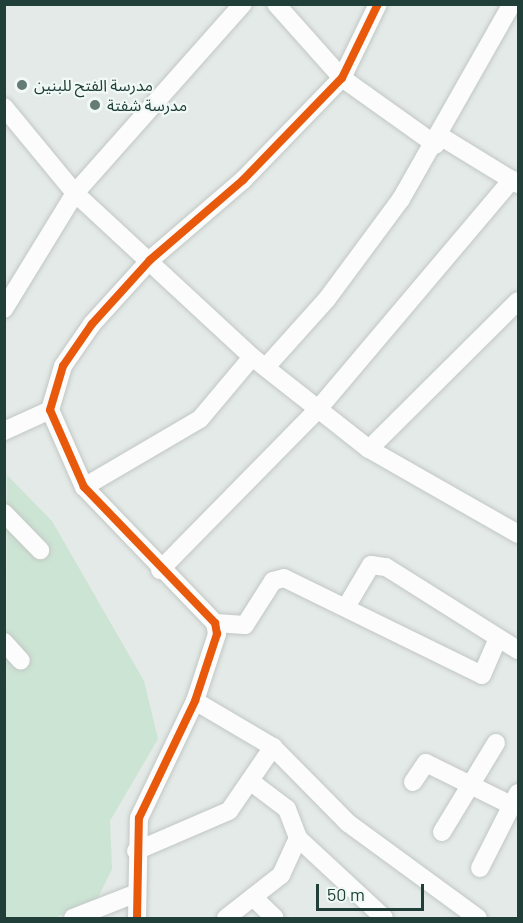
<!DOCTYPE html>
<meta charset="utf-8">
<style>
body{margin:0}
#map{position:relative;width:523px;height:923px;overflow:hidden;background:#e4eae7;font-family:Barlow,"Noto Sans Arabic",sans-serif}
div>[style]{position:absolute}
.green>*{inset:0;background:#cce4d4}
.roads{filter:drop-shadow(0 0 2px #c1c7c4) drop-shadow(0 0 2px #c1c7c4)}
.minor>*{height:18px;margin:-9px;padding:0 9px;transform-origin:9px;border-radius:9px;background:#fbfcfb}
.cycleway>*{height:8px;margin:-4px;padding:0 4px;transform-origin:4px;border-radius:4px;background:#e8590c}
.dots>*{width:16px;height:16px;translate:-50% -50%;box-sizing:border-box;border:3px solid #f1f9f6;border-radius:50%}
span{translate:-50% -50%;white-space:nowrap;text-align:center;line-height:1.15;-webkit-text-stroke:4.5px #f1f9f6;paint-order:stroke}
.poi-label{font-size:16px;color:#203f38}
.left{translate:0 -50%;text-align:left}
.frame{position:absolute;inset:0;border:6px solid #203f38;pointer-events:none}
.scale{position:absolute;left:316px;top:884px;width:108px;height:27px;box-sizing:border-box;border:3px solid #203f38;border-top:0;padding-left:8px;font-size:18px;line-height:21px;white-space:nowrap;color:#203f38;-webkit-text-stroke:4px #f1f9f6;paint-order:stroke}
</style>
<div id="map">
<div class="green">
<div style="clip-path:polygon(7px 475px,52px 521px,144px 681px,158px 739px,110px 821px,112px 869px,98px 898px,55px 918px,5px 918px)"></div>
</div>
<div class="roads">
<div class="minor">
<div style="left:276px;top:4px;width:99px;rotate:48.3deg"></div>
<div style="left:342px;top:78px;width:115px;rotate:35.5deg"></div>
<div style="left:4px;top:107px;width:112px;rotate:50.5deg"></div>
<div style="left:75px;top:193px;width:241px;rotate:42.8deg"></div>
<div style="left:252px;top:357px;width:149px;rotate:38.2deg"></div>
<div style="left:369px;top:449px;width:172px;rotate:29.7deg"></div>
<div style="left:440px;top:136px;width:92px;rotate:31.6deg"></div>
<div style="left:4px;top:309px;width:136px;rotate:-58.5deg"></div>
<div style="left:75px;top:193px;width:253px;rotate:-48.4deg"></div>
<div style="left:266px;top:367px;width:91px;rotate:-48.1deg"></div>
<div style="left:327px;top:299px;width:124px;rotate:-53.5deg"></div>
<div style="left:401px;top:199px;width:224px;rotate:-60.4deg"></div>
<div style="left:4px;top:431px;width:51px;rotate:-24.5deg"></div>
<div style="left:369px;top:449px;width:210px;rotate:-44.8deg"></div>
<div style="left:84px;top:487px;width:134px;rotate:-30.4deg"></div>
<div style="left:200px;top:419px;width:81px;rotate:-50deg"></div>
<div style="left:4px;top:513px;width:52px;rotate:45.8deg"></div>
<div style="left:160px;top:570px;width:227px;rotate:-45.5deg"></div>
<div style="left:319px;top:408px;width:299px;rotate:-49.8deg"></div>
<div style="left:346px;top:607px;width:49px;rotate:-59.2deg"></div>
<div style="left:371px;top:565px;width:15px;rotate:8deg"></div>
<div style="left:386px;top:567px;width:156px;rotate:32.2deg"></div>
<div style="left:215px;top:623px;width:30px;rotate:4deg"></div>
<div style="left:245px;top:625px;width:52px;rotate:-57.5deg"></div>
<div style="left:273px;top:581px;width:11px;rotate:-15deg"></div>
<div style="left:284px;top:578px;width:220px;rotate:26.1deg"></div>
<div style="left:482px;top:675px;width:40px;rotate:-66.6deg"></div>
<div style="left:4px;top:642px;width:25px;rotate:48deg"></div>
<div style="left:195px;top:701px;width:91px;rotate:30.5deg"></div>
<div style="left:273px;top:747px;width:107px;rotate:45.4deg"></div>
<div style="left:348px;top:823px;width:161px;rotate:36.2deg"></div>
<div style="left:250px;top:781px;width:46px;rotate:37.1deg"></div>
<div style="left:287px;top:809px;width:31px;rotate:69deg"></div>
<div style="left:298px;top:838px;width:117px;rotate:42.9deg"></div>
<div style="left:413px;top:782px;width:23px;rotate:-56deg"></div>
<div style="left:426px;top:763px;width:95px;rotate:26.3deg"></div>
<div style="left:442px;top:832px;width:104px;rotate:-58.8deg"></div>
<div style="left:136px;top:851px;width:101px;rotate:-23.3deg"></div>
<div style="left:229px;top:811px;width:78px;rotate:-55.5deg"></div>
<div style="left:480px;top:868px;width:84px;rotate:-63.1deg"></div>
<div style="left:253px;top:897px;width:30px;rotate:44deg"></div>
<div style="left:73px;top:918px;width:69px;rotate:-21.3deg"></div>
<div style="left:137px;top:918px;width:100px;rotate:-88.9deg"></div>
<div style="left:139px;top:818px;width:130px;rotate:-64.4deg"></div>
<div style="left:195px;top:701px;width:71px;rotate:-71.8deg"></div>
<div style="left:217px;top:634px;width:11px;rotate:-100deg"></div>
<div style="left:215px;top:623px;width:189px;rotate:-133.9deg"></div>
<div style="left:84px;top:487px;width:84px;rotate:-113.8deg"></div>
<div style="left:50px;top:410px;width:46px;rotate:-73.5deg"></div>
<div style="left:63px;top:366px;width:51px;rotate:-55.4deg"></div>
<div style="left:92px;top:324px;width:86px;rotate:-47.8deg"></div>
<div style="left:150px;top:260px;width:123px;rotate:-40.7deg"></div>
<div style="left:243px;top:180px;width:142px;rotate:-45.9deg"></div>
<div style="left:342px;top:78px;width:82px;rotate:-64.1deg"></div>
<div style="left:226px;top:918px;width:70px;rotate:-38deg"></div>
<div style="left:281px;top:875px;width:41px;rotate:-65.3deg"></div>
</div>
</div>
<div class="cycleway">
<div style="left:137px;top:918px;width:100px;rotate:-88.9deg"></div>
<div style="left:139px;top:818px;width:130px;rotate:-64.4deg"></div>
<div style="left:195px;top:701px;width:71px;rotate:-71.8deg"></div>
<div style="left:217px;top:634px;width:11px;rotate:-100deg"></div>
<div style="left:215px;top:623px;width:189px;rotate:-133.9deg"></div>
<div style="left:84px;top:487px;width:84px;rotate:-113.8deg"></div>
<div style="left:50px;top:410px;width:46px;rotate:-73.5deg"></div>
<div style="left:63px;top:366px;width:51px;rotate:-55.4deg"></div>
<div style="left:92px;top:324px;width:86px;rotate:-47.8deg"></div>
<div style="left:150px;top:260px;width:123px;rotate:-40.7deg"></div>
<div style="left:243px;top:180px;width:142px;rotate:-45.9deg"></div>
<div style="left:342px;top:78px;width:82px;rotate:-64.1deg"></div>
</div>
<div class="dots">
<div style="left:22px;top:85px;background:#657b75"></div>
<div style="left:95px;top:105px;background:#657b75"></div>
</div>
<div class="poi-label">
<span class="left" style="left:34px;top:85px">مدرسة الفتح للبنين</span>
<span class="left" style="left:107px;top:105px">مدرسة شفتة</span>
</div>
<div class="frame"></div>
<div class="scale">50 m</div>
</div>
